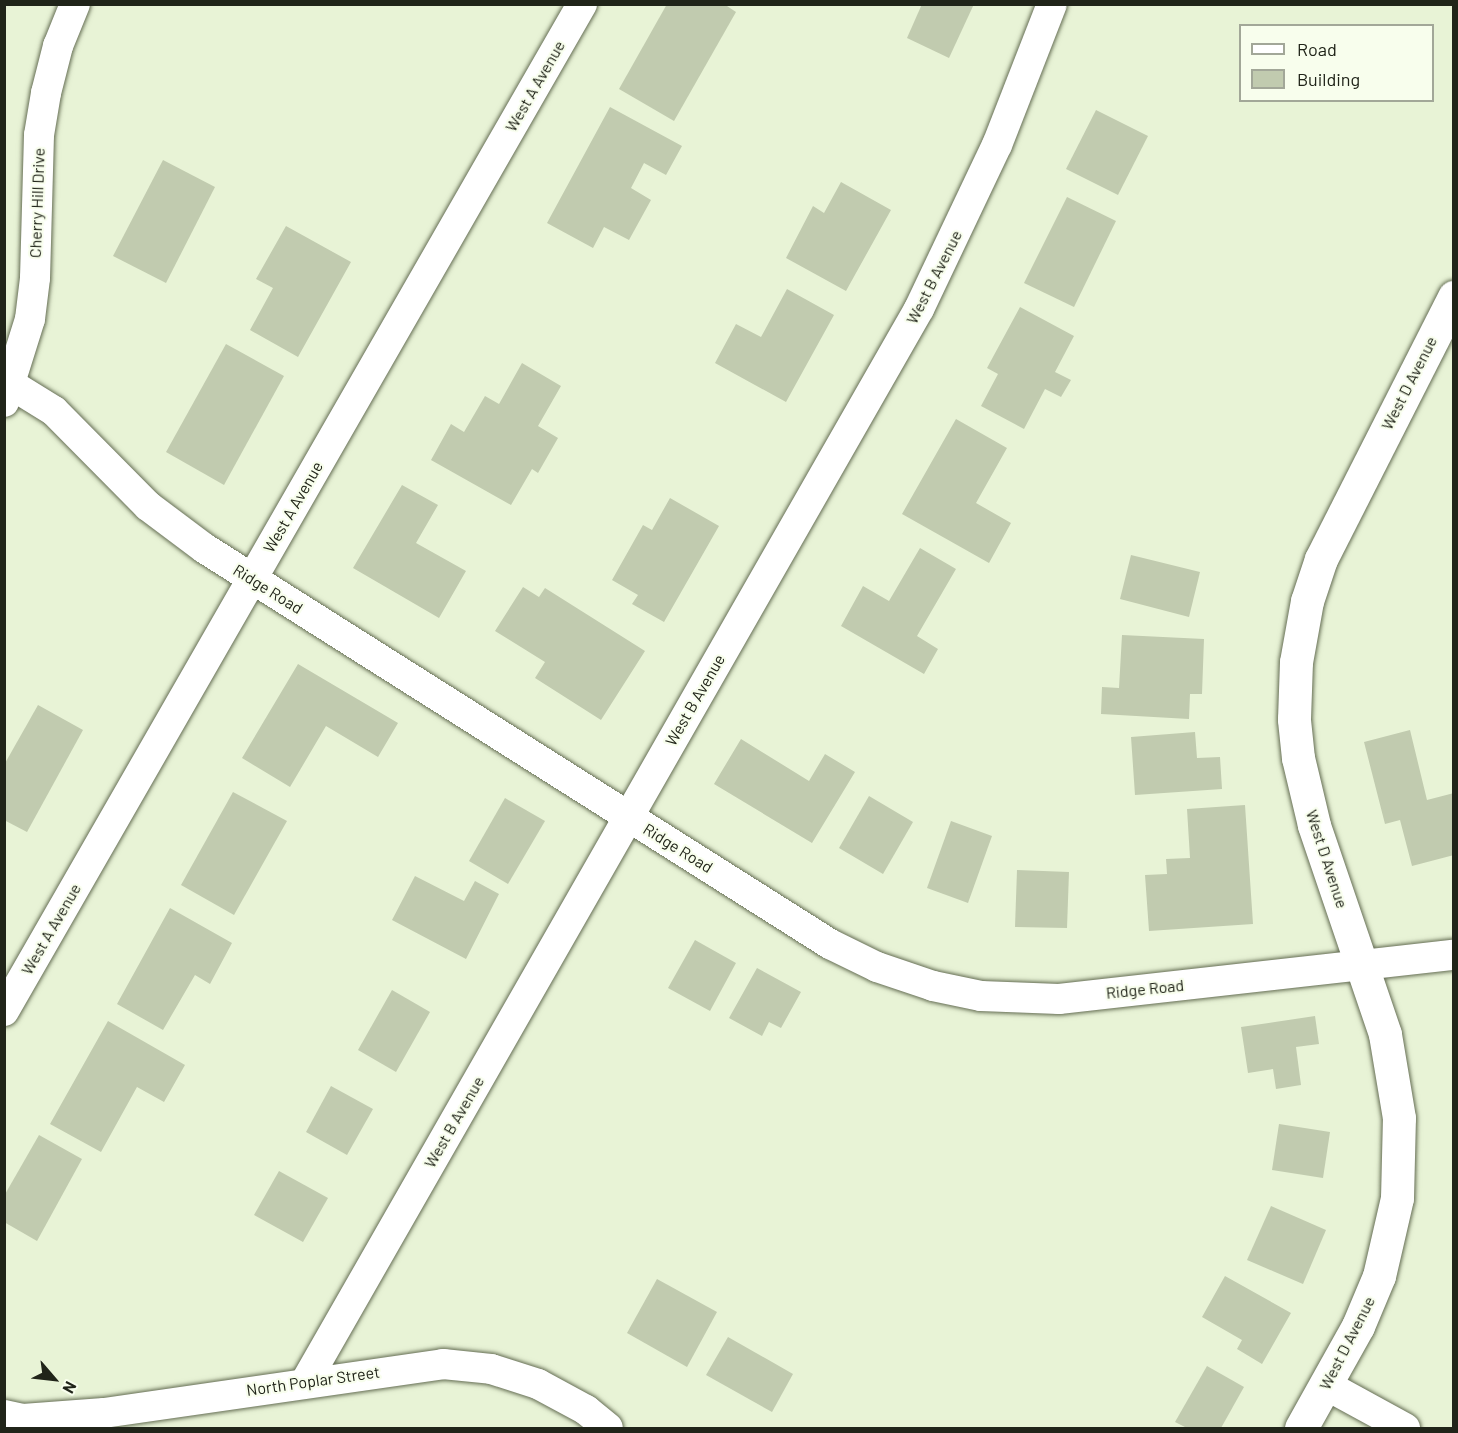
<!DOCTYPE html>
<style>
body{margin:0}
#map{position:relative;width:1458px;height:1433px;overflow:hidden;background:#e8f3d6;font-family:Barlow,sans-serif}
div>[style]{position:absolute}
.building>*{inset:0;background:#c1cbaf}
.roads{filter:drop-shadow(0 0 2px #656e54) drop-shadow(0 0 2px #656e54)}
.street>*{height:30px;margin:-15px;padding:0 15px;transform-origin:15px;border-radius:15px;background:#fff}
.secondary>*{height:33px;margin:-16.5px;padding:0 16.5px;transform-origin:16.5px;border-radius:16.5px;background:#fff}
span{translate:-50% -50%;white-space:nowrap;text-align:center;line-height:1.15;-webkit-text-stroke:4.5px #f8feed;paint-order:stroke}
.street-label{font-size:16px;color:#202419}
.frame{position:absolute;inset:0;border:6px solid #202419;pointer-events:none}
.legend{position:absolute;left:1239px;top:24px;width:195px;height:78px;box-sizing:border-box;background:#f8feed;border:2px solid #a2a798;margin:0;padding:8px 10px;list-style:none;font-size:18px;color:#202419}
.legend li{display:flex;align-items:center;gap:12px;height:30px}
.legend b{width:30px;border:2px solid #a2a798}
.north{position:absolute;left:24px;top:1349px;width:60px;height:60px;-webkit-text-stroke:4px #f8feed;paint-order:stroke;rotate:118deg;font-size:16px;font-weight:700;line-height:24px;text-align:center;color:#202419}
.north::after{content:'';display:block;margin:auto;width:21px;height:27px;background:#202419;clip-path:polygon(50% 0,100% 100%,50% 72%,0 100%)}
</style>
<div id="map">
<div class="building">
<div style="clip-path:polygon(667px 4px,724px 4px,736px 12px,674px 121px,619px 89px)"></div>
<div style="clip-path:polygon(922px 4px,974px 4px,949px 58px,907px 38px)"></div>
<div style="clip-path:polygon(610px 107px,682px 146px,666px 175px,644px 163px,631px 188px,651px 200px,629px 240px,604px 227px,593px 248px,547px 223px)"></div>
<div style="clip-path:polygon(1096px 110px,1148px 136px,1118px 195px,1066px 169px)"></div>
<div style="clip-path:polygon(163px 160px,215px 187px,166px 283px,113px 256px)"></div>
<div style="clip-path:polygon(841px 182px,891px 210px,846px 291px,786px 258px,813px 206px,824px 213px)"></div>
<div style="clip-path:polygon(1067px 197px,1116px 221px,1074px 307px,1024px 283px)"></div>
<div style="clip-path:polygon(286px 226px,351px 262px,298px 357px,250px 330px,273px 288px,256px 279px)"></div>
<div style="clip-path:polygon(787px 289px,834px 315px,786px 402px,715px 363px,736px 324px,761px 337px)"></div>
<div style="clip-path:polygon(1020px 307px,1074px 336px,1055px 372px,1071px 380px,1061px 397px,1045px 389px,1024px 429px,981px 406px,998px 374px,987px 368px)"></div>
<div style="clip-path:polygon(226px 344px,284px 376px,224px 485px,166px 452px)"></div>
<div style="clip-path:polygon(522px 363px,561px 386px,538px 426px,558px 438px,538px 473px,532px 469px,511px 505px,431px 460px,451px 424px,464px 432px,485px 396px,499px 404px)"></div>
<div style="clip-path:polygon(956px 419px,1007px 448px,976px 503px,1011px 523px,989px 563px,902px 514px)"></div>
<div style="clip-path:polygon(402px 485px,438px 505px,416px 543px,466px 571px,439px 618px,353px 568px)"></div>
<div style="clip-path:polygon(670px 498px,719px 526px,664px 622px,632px 604px,638px 595px,612px 580px,643px 525px,652px 530px)"></div>
<div style="clip-path:polygon(920px 548px,956px 569px,917px 636px,938px 649px,924px 674px,841px 626px,863px 586px,889px 601px)"></div>
<div style="clip-path:polygon(1131px 555px,1200px 572px,1189px 617px,1120px 599px)"></div>
<div style="clip-path:polygon(523px 587px,539px 597px,545px 588px,645px 651px,601px 720px,535px 678px,545px 662px,495px 631px)"></div>
<div style="clip-path:polygon(1122px 635px,1204px 639px,1202px 694px,1190px 694px,1189px 719px,1101px 714px,1102px 687px,1119px 688px)"></div>
<div style="clip-path:polygon(298px 664px,398px 723px,378px 757px,326px 726px,290px 787px,242px 758px)"></div>
<div style="clip-path:polygon(38px 705px,83px 730px,27px 832px,4px 820px,4px 765px)"></div>
<div style="clip-path:polygon(1410px 730px,1427px 800px,1454px 793px,1454px 855px,1412px 866px,1400px 820px,1385px 824px,1364px 742px)"></div>
<div style="clip-path:polygon(1195px 732px,1197px 758px,1220px 757px,1222px 789px,1135px 795px,1131px 737px)"></div>
<div style="clip-path:polygon(741px 739px,809px 781px,825px 754px,855px 772px,812px 843px,714px 784px)"></div>
<div style="clip-path:polygon(233px 792px,287px 821px,234px 915px,181px 885px)"></div>
<div style="clip-path:polygon(869px 796px,913px 822px,883px 874px,839px 848px)"></div>
<div style="clip-path:polygon(505px 798px,545px 821px,508px 884px,469px 861px)"></div>
<div style="clip-path:polygon(1245px 805px,1253px 924px,1149px 931px,1145px 875px,1167px 874px,1166px 859px,1190px 858px,1187px 809px)"></div>
<div style="clip-path:polygon(951px 821px,992px 836px,968px 903px,927px 888px)"></div>
<div style="clip-path:polygon(1017px 870px,1069px 872px,1067px 928px,1015px 927px)"></div>
<div style="clip-path:polygon(415px 876px,464px 901px,475px 881px,499px 894px,466px 959px,392px 920px)"></div>
<div style="clip-path:polygon(170px 908px,232px 943px,210px 984px,195px 975px,163px 1030px,117px 1004px)"></div>
<div style="clip-path:polygon(695px 940px,736px 963px,710px 1011px,668px 988px)"></div>
<div style="clip-path:polygon(757px 968px,801px 992px,781px 1028px,769px 1022px,762px 1036px,729px 1018px)"></div>
<div style="clip-path:polygon(392px 990px,430px 1012px,396px 1072px,358px 1050px)"></div>
<div style="clip-path:polygon(1315px 1016px,1319px 1044px,1296px 1047px,1301px 1085px,1276px 1089px,1273px 1069px,1248px 1073px,1241px 1027px)"></div>
<div style="clip-path:polygon(108px 1021px,185px 1065px,164px 1102px,137px 1087px,101px 1152px,50px 1124px)"></div>
<div style="clip-path:polygon(331px 1086px,373px 1109px,347px 1155px,306px 1132px)"></div>
<div style="clip-path:polygon(1279px 1124px,1330px 1132px,1323px 1178px,1272px 1170px)"></div>
<div style="clip-path:polygon(39px 1135px,82px 1159px,37px 1241px,4px 1222px,4px 1196px)"></div>
<div style="clip-path:polygon(279px 1171px,328px 1198px,303px 1242px,254px 1215px)"></div>
<div style="clip-path:polygon(1271px 1206px,1326px 1230px,1303px 1284px,1247px 1260px)"></div>
<div style="clip-path:polygon(1225px 1276px,1291px 1313px,1262px 1364px,1237px 1349px,1242px 1340px,1202px 1317px)"></div>
<div style="clip-path:polygon(657px 1279px,717px 1312px,687px 1367px,627px 1333px)"></div>
<div style="clip-path:polygon(728px 1337px,793px 1374px,772px 1412px,706px 1375px)"></div>
<div style="clip-path:polygon(1207px 1366px,1244px 1387px,1221px 1428px,1187px 1428px,1175px 1422px)"></div>
</div>
<div class="roads">
<div class="street">
<div style="left:12px;top:385px;width:49px;rotate:31.8deg"></div>
<div style="left:54px;top:411px;width:134px;rotate:45.3deg"></div>
<div style="left:148px;top:506px;width:70px;rotate:36.9deg"></div>
<div style="left:204px;top:548px;width:741px;rotate:32.32deg"></div>
<div style="left:830px;top:944px;width:52px;rotate:26.1deg"></div>
<div style="left:877px;top:967px;width:59px;rotate:18.7deg"></div>
<div style="left:933px;top:986px;width:49px;rotate:11.8deg"></div>
<div style="left:981px;top:996px;width:78px;rotate:2.2deg"></div>
<div style="left:1059px;top:999px;width:397px;rotate:-6.4deg"></div>
<div style="left:4px;top:402px;width:87px;rotate:-72.6deg"></div>
<div style="left:30px;top:319px;width:41px;rotate:-83deg"></div>
<div style="left:35px;top:278px;width:143px;rotate:-88.4deg"></div>
<div style="left:39px;top:135px;width:43px;rotate:-80.5deg"></div>
<div style="left:46px;top:93px;width:49px;rotate:-75.7deg"></div>
<div style="left:58px;top:46px;width:45px;rotate:-68deg"></div>
<div style="left:4px;top:1011px;width:1161px;rotate:-60.14deg"></div>
<div style="left:306px;top:1381px;width:1235px;rotate:-60.24deg"></div>
<div style="left:919px;top:309px;width:182px;rotate:-64.6deg"></div>
<div style="left:997px;top:145px;width:151px;rotate:-68.7deg"></div>
<div style="left:1326px;top:1385px;width:90px;rotate:28.6deg"></div>
<div style="left:4px;top:1415px;width:19px;rotate:12deg"></div>
<div style="left:23px;top:1419px;width:81px;rotate:-4.2deg"></div>
<div style="left:104px;top:1413px;width:343px;rotate:-8.2deg"></div>
<div style="left:443px;top:1364px;width:48px;rotate:5.9deg"></div>
<div style="left:491px;top:1369px;width:49px;rotate:17.7deg"></div>
<div style="left:538px;top:1384px;width:55px;rotate:28.4deg"></div>
<div style="left:586px;top:1410px;width:28px;rotate:39deg"></div>
</div>
<div class="secondary">
<div style="left:1301px;top:1428px;width:117px;rotate:-60.8deg"></div>
<div style="left:1358px;top:1326px;width:54px;rotate:-67.2deg"></div>
<div style="left:1379px;top:1276px;width:80px;rotate:-77deg"></div>
<div style="left:1397px;top:1198px;width:80px;rotate:-88.6deg"></div>
<div style="left:1399px;top:1118px;width:85px;rotate:-99.5deg"></div>
<div style="left:1385px;top:1034px;width:221px;rotate:-108.8deg"></div>
<div style="left:1314px;top:825px;width:69px;rotate:-103.4deg"></div>
<div style="left:1298px;top:758px;width:39px;rotate:-96deg"></div>
<div style="left:1294px;top:719px;width:57px;rotate:-88deg"></div>
<div style="left:1296px;top:662px;width:62px;rotate:-79.8deg"></div>
<div style="left:1307px;top:601px;width:44px;rotate:-71.6deg"></div>
<div style="left:1321px;top:559px;width:294px;rotate:-63.1deg"></div>
</div>
</div>
<div class="street-label">
<span style="left:535px;top:86px;rotate:-60deg">West A Avenue</span>
<span style="left:37px;top:203px;rotate:-88deg">Cherry Hill Drive</span>
<span style="left:934px;top:277px;rotate:-63deg">West B Avenue</span>
<span style="left:1409px;top:383px;rotate:-63deg">West D Avenue</span>
<span style="left:293px;top:507px;rotate:-60deg">West A Avenue</span>
<span style="left:268px;top:589px;rotate:32deg">Ridge Road</span>
<span style="left:695px;top:700px;rotate:-60deg">West B Avenue</span>
<span style="left:678px;top:848px;rotate:32deg">Ridge Road</span>
<span style="left:1327px;top:859px;rotate:72deg">West D Avenue</span>
<span style="left:51px;top:929px;rotate:-60deg">West A Avenue</span>
<span style="left:1145px;top:989px;rotate:-6deg">Ridge Road</span>
<span style="left:454px;top:1122px;rotate:-60deg">West B Avenue</span>
<span style="left:1347px;top:1343px;rotate:-63deg">West D Avenue</span>
<span style="left:313px;top:1381px;rotate:-8deg">North Poplar Street</span>
</div>
<div class="frame"></div>
<ul class="legend">
<li><b style="height:8px;background:#fff"></b>Road</li>
<li><b style="height:16px;background:#c1cbaf"></b>Building</li>
</ul>
<div class="north">N</div>
</div>
